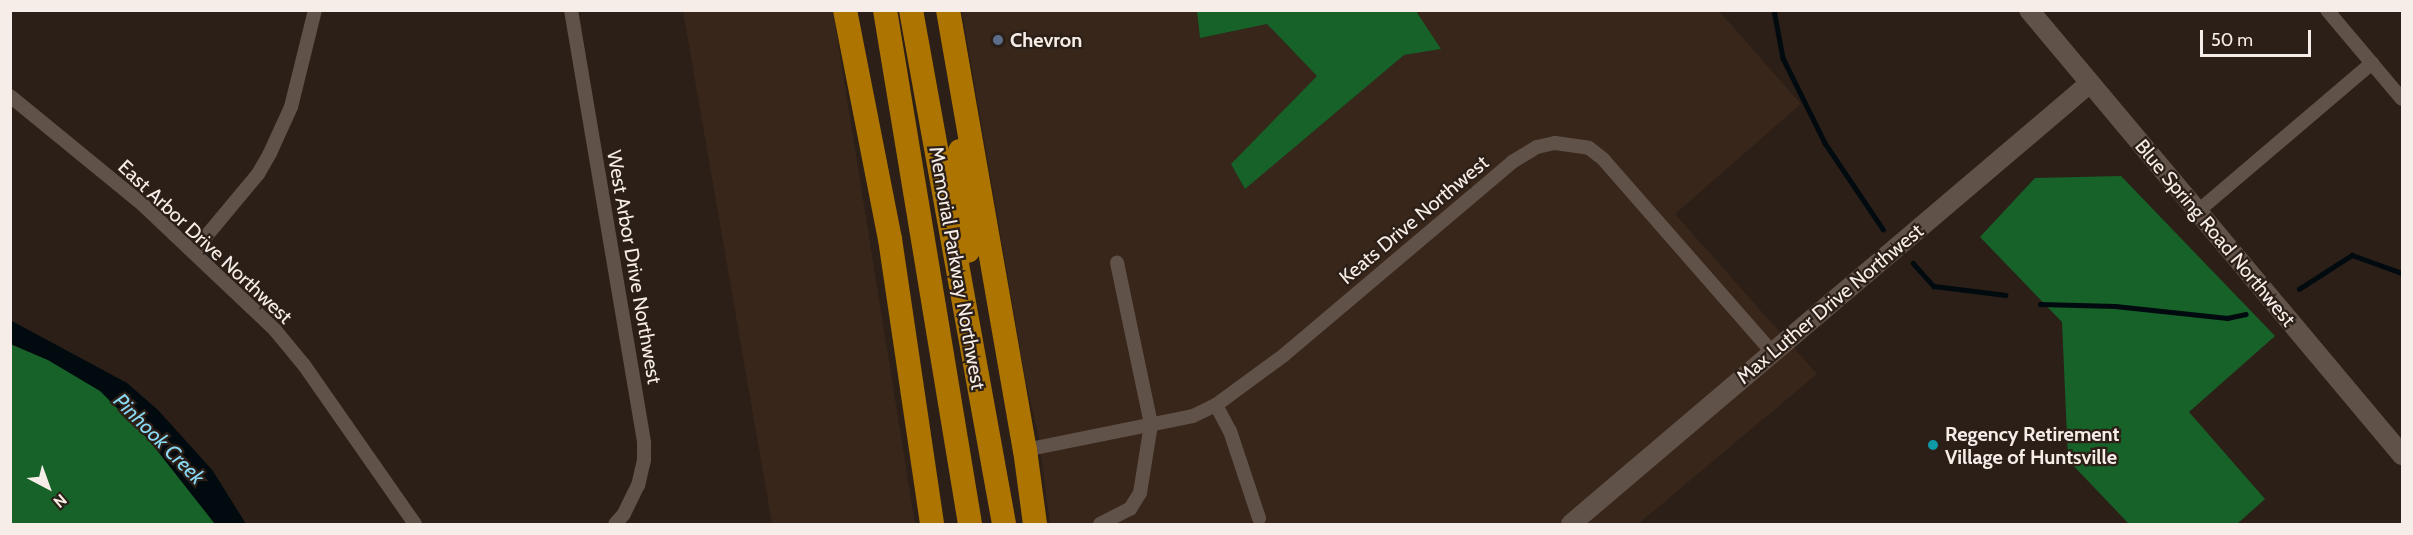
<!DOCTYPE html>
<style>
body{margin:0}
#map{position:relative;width:2413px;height:535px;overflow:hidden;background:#2b1f17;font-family:Cabin,sans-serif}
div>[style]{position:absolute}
.built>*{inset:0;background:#38261a}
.forest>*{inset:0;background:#176228}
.water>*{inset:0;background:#010a0f}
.stream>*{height:4.5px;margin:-2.25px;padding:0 2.25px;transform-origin:2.25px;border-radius:2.25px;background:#010a0f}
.street>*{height:14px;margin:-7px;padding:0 7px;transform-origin:7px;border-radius:7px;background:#605249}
.secondary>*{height:20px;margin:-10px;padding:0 10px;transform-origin:10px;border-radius:10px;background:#605249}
.highway>*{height:24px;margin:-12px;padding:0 12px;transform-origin:12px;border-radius:12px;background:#ad7500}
.dots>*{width:16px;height:16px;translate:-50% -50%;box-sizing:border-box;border:3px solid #2b1f17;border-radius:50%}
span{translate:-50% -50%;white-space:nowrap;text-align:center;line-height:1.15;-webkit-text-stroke:4.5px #2b1f17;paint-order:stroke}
.poi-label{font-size:20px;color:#f6ede8;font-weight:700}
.left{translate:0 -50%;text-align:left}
.street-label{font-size:20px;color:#f6ede8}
.water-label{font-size:21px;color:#8ad9f5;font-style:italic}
.frame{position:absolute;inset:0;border:12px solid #f6ede8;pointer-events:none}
.north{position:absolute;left:18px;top:457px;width:60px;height:60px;-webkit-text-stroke:4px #2b1f17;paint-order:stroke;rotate:139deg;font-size:16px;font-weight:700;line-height:24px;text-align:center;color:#f6ede8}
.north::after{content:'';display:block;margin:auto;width:21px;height:27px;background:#f6ede8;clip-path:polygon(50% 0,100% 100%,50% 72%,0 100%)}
.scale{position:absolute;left:2200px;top:30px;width:111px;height:27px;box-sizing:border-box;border:3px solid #f6ede8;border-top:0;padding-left:8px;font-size:18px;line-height:21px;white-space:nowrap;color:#f6ede8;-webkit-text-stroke:4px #2b1f17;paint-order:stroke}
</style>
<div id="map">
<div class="built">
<div style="clip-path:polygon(683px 11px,833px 11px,915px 524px,772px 524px)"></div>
<div style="clip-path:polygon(962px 11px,1197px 11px,1200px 38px,1267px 24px,1317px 76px,1231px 164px,1245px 189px,1404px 55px,1441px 49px,1416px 11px,1719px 11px,1801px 104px,1675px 214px,1817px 374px,1638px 524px,1050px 524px,1038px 434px,1026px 383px)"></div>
</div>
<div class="forest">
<div style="clip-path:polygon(1197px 11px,1416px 11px,1441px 49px,1404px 55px,1245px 189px,1231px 164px,1317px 76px,1267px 24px,1200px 38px)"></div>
<div style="clip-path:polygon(2121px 176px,2275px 336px,2189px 412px,2265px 499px,2237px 524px,2129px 524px,2068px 460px,2062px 322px,1980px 237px,2035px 178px)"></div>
<div style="clip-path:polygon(10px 344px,48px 360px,100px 390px,149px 440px,215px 524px,11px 524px)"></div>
</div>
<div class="water">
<div style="clip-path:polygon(10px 320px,127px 383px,158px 410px,213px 471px,246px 524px,215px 524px,149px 440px,100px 391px,48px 360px,11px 344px)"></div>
</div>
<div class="stream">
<div style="left:1774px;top:10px;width:49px;rotate:79.4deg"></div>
<div style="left:1783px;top:58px;width:95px;rotate:63.7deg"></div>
<div style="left:1825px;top:143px;width:104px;rotate:56deg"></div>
<div style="left:1913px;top:263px;width:31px;rotate:48deg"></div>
<div style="left:1934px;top:286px;width:72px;rotate:7.2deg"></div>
<div style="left:2299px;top:289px;width:63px;rotate:-32.7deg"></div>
<div style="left:2352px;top:255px;width:53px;rotate:19.8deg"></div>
<div style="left:2040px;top:304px;width:75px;rotate:1.5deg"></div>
<div style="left:2115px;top:306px;width:113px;rotate:6.1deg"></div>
<div style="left:2227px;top:318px;width:19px;rotate:-12deg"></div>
</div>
<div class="street">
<div style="left:571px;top:10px;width:439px;rotate:80.4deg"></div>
<div style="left:644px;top:443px;width:17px;rotate:90deg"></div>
<div style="left:644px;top:460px;width:26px;rotate:103deg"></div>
<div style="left:638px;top:485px;width:32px;rotate:116deg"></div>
<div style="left:624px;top:514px;width:13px;rotate:132deg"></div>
<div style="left:2327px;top:10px;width:116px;rotate:49.9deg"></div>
<div style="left:10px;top:96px;width:172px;rotate:39.3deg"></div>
<div style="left:143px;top:205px;width:182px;rotate:43.4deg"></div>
<div style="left:275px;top:330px;width:45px;rotate:50.4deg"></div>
<div style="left:304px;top:365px;width:194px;rotate:55.1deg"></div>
<div style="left:2197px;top:212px;width:230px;rotate:-40.4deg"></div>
<div style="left:193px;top:252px;width:102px;rotate:-50.2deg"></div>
<div style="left:258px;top:174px;width:24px;rotate:-60deg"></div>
<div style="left:270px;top:153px;width:51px;rotate:-65.5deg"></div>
<div style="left:291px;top:107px;width:100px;rotate:-76.1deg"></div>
<div style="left:1216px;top:405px;width:30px;rotate:62deg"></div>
<div style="left:1230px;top:431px;width:92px;rotate:71.6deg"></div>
<div style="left:1025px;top:450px;width:171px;rotate:-11.4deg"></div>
<div style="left:1193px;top:416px;width:25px;rotate:-26deg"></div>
<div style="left:1216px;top:405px;width:84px;rotate:-36.3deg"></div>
<div style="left:1284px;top:355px;width:299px;rotate:-40.2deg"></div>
<div style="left:1512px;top:162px;width:29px;rotate:-31deg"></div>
<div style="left:1537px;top:147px;width:18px;rotate:-13deg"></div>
<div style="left:1555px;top:143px;width:34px;rotate:8deg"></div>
<div style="left:1589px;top:148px;width:18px;rotate:38deg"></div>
<div style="left:1603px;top:159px;width:257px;rotate:48.8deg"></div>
<div style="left:1100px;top:524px;width:34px;rotate:-27deg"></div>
<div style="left:1130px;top:509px;width:19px;rotate:-58deg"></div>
<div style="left:1140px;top:493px;width:70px;rotate:-80.9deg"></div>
<div style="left:1151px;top:424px;width:165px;rotate:-101.9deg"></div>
</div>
<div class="secondary">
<div style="left:2029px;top:10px;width:581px;rotate:50.03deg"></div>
<div style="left:1571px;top:524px;width:680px;rotate:-40.35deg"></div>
</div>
<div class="highway">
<div style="left:845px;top:10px;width:233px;rotate:78.9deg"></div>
<div style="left:890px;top:239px;width:288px;rotate:81.6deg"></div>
<div style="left:885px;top:10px;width:521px;rotate:80.61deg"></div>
<div style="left:911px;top:10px;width:522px;rotate:79.74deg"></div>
<div style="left:948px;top:10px;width:447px;rotate:80.1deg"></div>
<div style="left:1025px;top:450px;width:75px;rotate:82.3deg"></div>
<div style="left:960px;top:151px;width:100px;rotate:85.4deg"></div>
</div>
<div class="dots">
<div style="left:998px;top:40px;background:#5c6f8a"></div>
<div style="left:1933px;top:445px;background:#0f9aa8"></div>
</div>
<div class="poi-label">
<span class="left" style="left:1010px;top:40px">Chevron</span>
<span class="left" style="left:1945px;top:446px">Regency Retirement<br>Village of Huntsville</span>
</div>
<div class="street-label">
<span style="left:1414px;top:220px;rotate:-40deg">Keats Drive Northwest</span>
<span style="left:2215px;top:233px;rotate:50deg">Blue Spring Road Northwest</span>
<span style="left:205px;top:242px;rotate:43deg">East Arbor Drive Northwest</span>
<span style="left:634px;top:267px;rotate:80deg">West Arbor Drive Northwest</span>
<span style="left:957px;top:268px;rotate:80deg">Memorial Parkway Northwest</span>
<span style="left:1830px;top:304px;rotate:-40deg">Max Luther Drive Northwest</span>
</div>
<div class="water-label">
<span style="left:159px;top:439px;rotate:45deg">Pinhook Creek</span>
</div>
<div class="frame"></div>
<div class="north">N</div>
<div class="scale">50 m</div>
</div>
